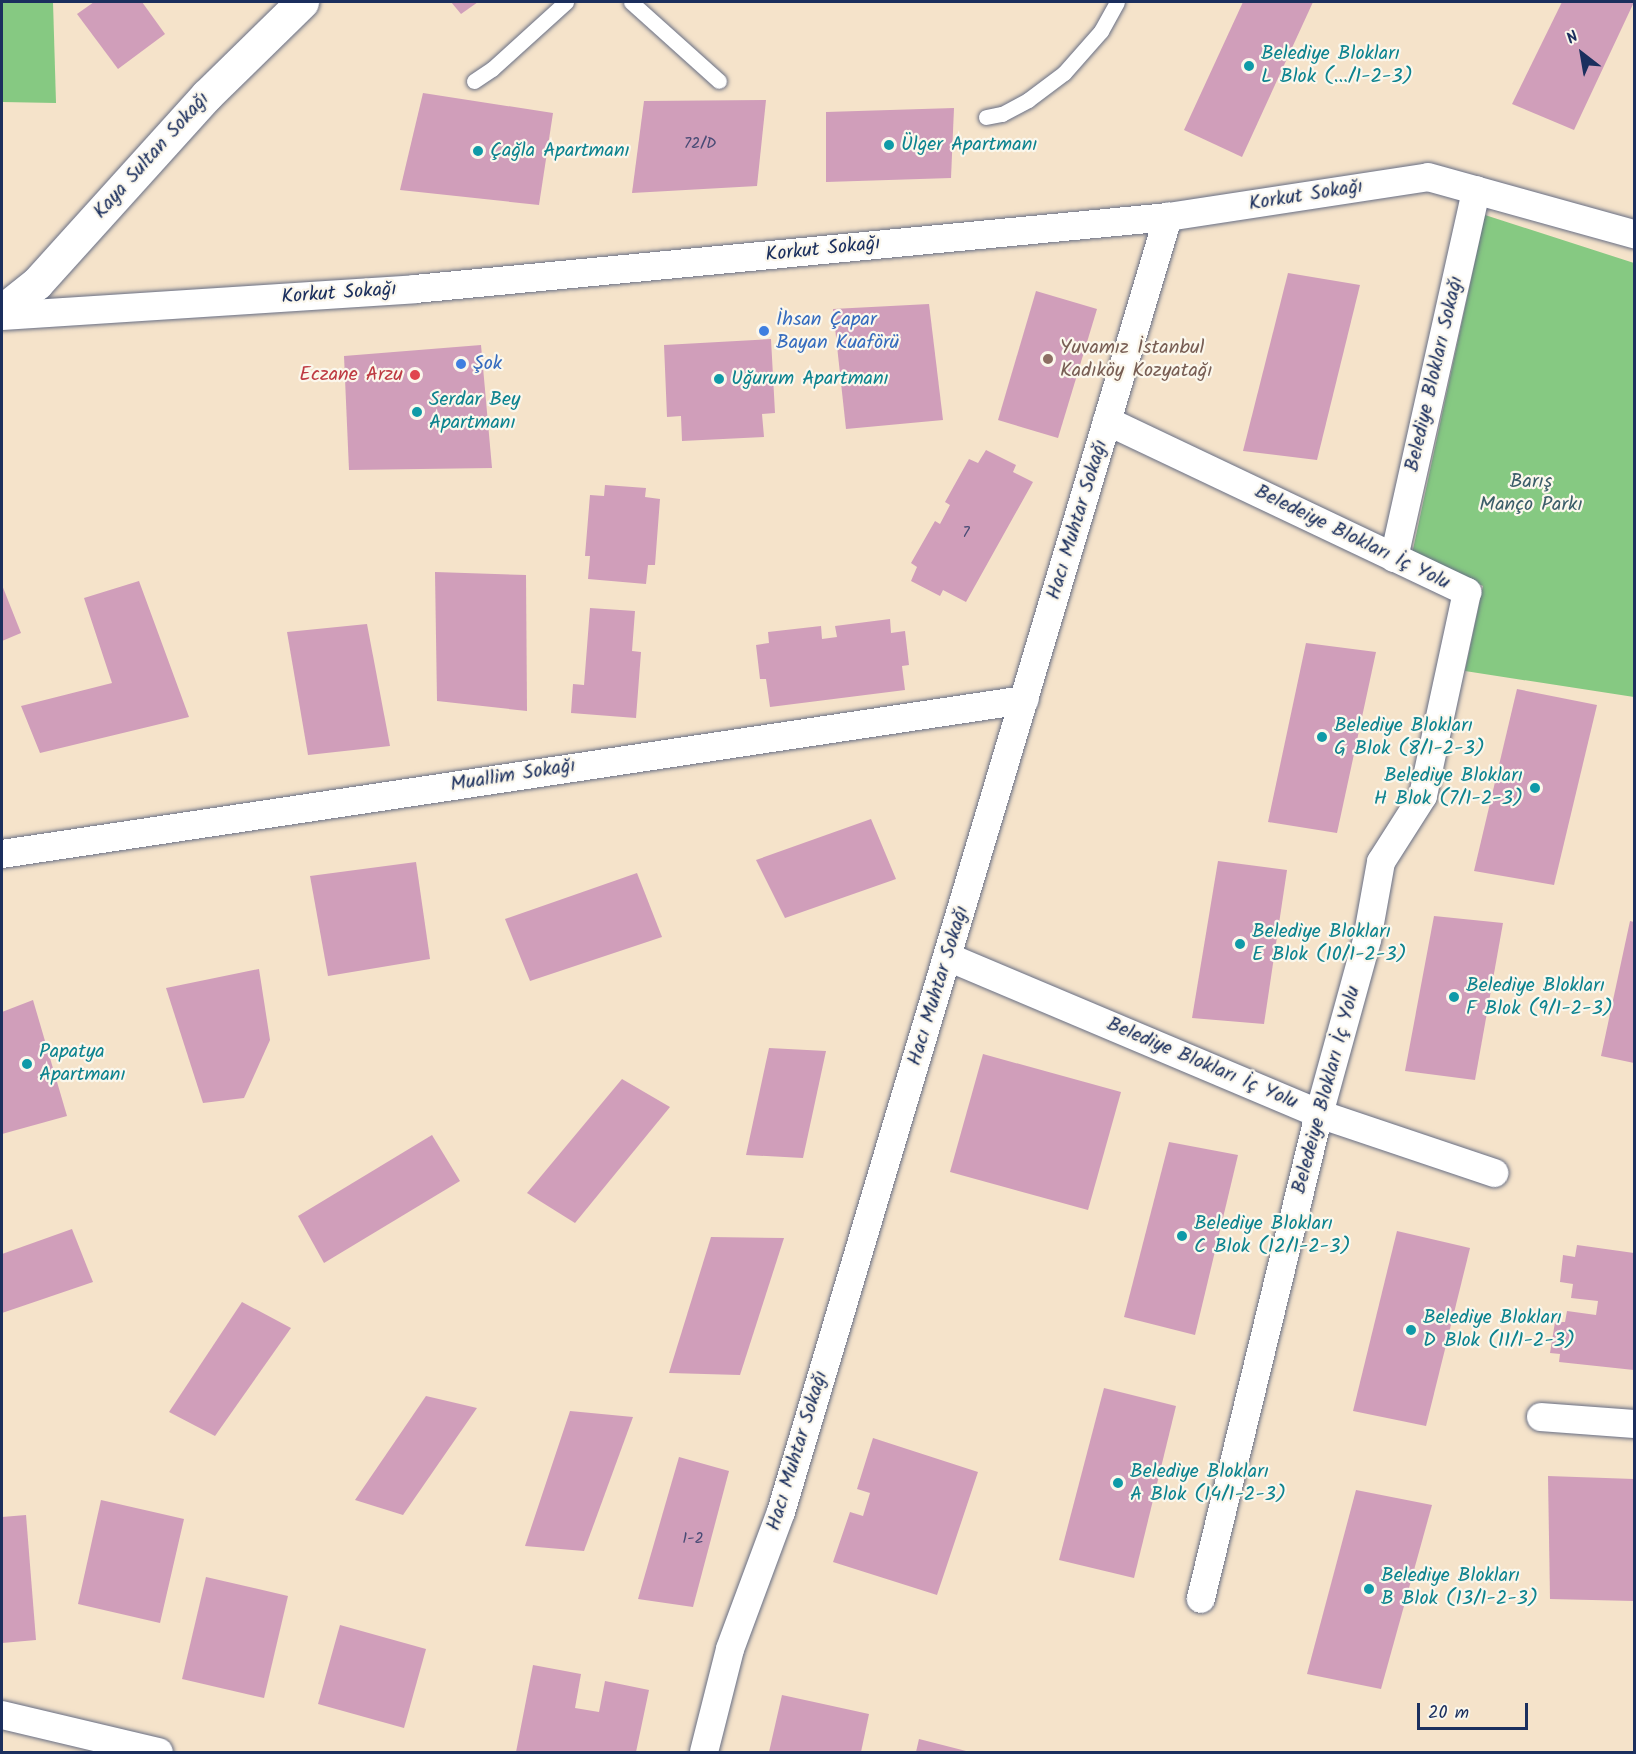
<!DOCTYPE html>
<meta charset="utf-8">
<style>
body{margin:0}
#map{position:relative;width:1636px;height:1754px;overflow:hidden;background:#f5e3ca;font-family:Kalam,sans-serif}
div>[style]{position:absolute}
.green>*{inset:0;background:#86c982}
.building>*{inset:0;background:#d09eba}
.roads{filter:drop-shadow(0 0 2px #676e84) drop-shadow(0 0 2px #676e84)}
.service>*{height:15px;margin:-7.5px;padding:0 7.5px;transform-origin:7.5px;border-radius:7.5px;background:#fff}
.minor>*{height:28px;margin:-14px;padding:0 14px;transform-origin:14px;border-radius:14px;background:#fff}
.tertiary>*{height:33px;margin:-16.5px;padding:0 16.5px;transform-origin:16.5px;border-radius:16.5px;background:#fff}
.dots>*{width:16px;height:16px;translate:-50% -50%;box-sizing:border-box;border:3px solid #fbf7ec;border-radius:50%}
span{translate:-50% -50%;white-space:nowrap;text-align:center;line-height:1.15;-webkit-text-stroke:4.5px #fbf7ec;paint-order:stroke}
.number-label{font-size:16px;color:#484b75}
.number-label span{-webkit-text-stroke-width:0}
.culture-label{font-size:20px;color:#0d838f}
.left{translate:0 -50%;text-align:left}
.right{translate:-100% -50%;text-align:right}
.street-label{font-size:20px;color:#1b2f5e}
.shop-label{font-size:20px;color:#366cbe}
.education-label{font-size:20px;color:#785e54}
.health-label{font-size:20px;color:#be3a42}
.park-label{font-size:20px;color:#3b5d69}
.frame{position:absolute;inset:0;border:3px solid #1b2f5e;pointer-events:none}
.north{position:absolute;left:1552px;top:24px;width:60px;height:60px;-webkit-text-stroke:4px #fbf7ec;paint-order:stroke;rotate:329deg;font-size:16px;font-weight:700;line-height:24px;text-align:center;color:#1b2f5e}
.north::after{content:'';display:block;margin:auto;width:21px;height:27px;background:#1b2f5e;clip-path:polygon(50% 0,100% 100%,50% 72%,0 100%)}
.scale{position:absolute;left:1417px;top:1703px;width:111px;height:27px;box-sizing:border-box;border:3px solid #1b2f5e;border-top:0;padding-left:8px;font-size:18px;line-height:21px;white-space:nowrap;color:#1b2f5e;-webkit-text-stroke:4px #fbf7ec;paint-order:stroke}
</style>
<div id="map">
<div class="green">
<div style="clip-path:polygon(2px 2px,53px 2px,56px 103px,2px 102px)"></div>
<div style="clip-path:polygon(1485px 215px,1634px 263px,1634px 697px,1465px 671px,1483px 586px,1412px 554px)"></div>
</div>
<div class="building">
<div style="clip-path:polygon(94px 2px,142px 2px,165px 34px,118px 69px,77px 14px)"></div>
<div style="clip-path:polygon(451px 2px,478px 2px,461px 14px)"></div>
<div style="clip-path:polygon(1243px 2px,1313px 2px,1242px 157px,1184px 130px)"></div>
<div style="clip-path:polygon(1562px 2px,1634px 2px,1574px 130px,1512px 104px)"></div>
<div style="clip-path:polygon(423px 93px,553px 113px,539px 205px,400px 190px)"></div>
<div style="clip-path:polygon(766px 100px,757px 186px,632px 193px,644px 101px)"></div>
<div style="clip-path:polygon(954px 108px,951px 178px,826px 182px,826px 112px)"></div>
<div style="clip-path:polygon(1288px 273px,1360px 285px,1317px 460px,1243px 451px)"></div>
<div style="clip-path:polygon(1036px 291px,1097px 309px,1058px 438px,998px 420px)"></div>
<div style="clip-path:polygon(929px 304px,943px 420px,846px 429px,833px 309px)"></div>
<div style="clip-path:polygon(771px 339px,775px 413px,762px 414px,764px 437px,682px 441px,681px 416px,667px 417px,664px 345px)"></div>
<div style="clip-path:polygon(481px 345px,492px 468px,349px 470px,344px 356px)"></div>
<div style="clip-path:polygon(986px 450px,1016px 465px,1013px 472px,1033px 482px,966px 602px,943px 590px,940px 596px,911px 581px,917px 567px,911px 563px,935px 521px,940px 524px,950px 505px,945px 502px,969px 459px,978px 463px)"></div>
<div style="clip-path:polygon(605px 485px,646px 488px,645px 497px,660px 499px,655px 565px,648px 565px,646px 584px,588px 579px,590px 556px,585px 556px,590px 495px,604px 496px)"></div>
<div style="clip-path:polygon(435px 572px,526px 575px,527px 711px,437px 701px)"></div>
<div style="clip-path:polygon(139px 581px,189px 717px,40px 753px,21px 706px,112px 683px,84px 598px)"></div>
<div style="clip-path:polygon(2px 585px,21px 633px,2px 641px)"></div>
<div style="clip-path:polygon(590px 608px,635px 611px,632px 651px,641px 652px,636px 718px,571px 713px,573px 684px,584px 685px)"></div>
<div style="clip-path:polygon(890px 619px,891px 633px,905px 631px,909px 665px,902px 666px,905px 690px,770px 707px,766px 679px,760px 679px,756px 645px,769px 643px,768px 632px,821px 626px,822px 639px,837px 637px,835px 626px)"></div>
<div style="clip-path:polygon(367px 624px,390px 746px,308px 755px,287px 632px)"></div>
<div style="clip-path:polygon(1306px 643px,1376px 652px,1337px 833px,1268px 822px)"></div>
<div style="clip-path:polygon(1517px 689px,1597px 705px,1554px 885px,1474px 871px)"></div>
<div style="clip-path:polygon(871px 819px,896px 879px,785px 918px,756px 860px)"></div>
<div style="clip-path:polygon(1218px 861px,1287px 870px,1264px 1024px,1192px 1018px)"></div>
<div style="clip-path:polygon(416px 862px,430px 959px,328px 976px,310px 876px)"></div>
<div style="clip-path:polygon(637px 873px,662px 937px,530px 981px,505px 919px)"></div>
<div style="clip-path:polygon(1434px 916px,1503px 923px,1475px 1080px,1405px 1071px)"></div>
<div style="clip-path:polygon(1630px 921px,1634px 922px,1634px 1063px,1601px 1056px)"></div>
<div style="clip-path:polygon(259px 969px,270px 1040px,244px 1098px,203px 1103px,166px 988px)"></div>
<div style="clip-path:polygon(33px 1000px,67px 1116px,2px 1134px,2px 1012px)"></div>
<div style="clip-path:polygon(769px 1048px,826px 1051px,803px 1158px,746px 1155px)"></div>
<div style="clip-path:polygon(983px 1054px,1121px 1092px,1088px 1210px,950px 1172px)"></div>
<div style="clip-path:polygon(622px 1079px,670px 1107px,575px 1223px,527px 1193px)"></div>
<div style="clip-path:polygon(432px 1135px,460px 1181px,324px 1263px,298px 1216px)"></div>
<div style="clip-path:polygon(1169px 1142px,1238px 1155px,1195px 1335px,1124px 1317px)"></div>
<div style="clip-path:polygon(72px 1229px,93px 1282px,2px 1313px,2px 1254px)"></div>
<div style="clip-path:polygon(1397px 1231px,1470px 1248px,1426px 1426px,1353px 1411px)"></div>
<div style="clip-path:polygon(711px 1237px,784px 1238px,740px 1375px,669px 1373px)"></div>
<div style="clip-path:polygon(1577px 1245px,1634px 1253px,1634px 1370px,1559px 1362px,1560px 1354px,1550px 1353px,1555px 1322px,1565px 1322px,1567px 1311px,1596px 1315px,1598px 1301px,1571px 1298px,1573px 1284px,1560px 1282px,1563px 1255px,1575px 1257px)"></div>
<div style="clip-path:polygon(242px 1302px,291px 1328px,215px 1436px,169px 1412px)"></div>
<div style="clip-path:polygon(1104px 1388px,1176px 1406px,1134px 1578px,1059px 1560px)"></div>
<div style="clip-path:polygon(426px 1396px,477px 1408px,403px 1515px,355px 1500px)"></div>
<div style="clip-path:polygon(570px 1411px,633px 1417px,584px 1551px,525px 1546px)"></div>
<div style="clip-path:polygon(873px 1438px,978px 1472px,937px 1595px,833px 1562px,850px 1512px,863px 1516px,870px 1493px,857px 1489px)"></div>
<div style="clip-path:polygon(679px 1457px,729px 1471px,693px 1607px,638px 1599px)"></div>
<div style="clip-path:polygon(1548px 1476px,1634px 1479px,1634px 1601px,1550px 1599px)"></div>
<div style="clip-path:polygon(1356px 1490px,1432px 1505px,1381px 1689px,1307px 1674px)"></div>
<div style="clip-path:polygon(101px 1500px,184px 1519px,160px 1623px,78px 1604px)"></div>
<div style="clip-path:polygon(26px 1515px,36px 1640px,2px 1643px,2px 1517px)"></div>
<div style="clip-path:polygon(206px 1577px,288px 1596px,264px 1698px,182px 1679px)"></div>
<div style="clip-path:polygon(340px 1625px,426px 1649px,404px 1728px,318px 1704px)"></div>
<div style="clip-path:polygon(533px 1665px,581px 1674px,575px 1708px,599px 1712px,605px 1681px,649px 1690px,636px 1752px,516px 1752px)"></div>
<div style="clip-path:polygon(782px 1695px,869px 1714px,861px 1752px,769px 1752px)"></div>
<div style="clip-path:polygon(919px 1739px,970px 1752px,916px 1752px)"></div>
</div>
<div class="roads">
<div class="service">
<div style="left:631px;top:2px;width:118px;rotate:41.9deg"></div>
<div style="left:474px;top:81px;width:22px;rotate:-34deg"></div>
<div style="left:492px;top:69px;width:100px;rotate:-42.2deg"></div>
<div style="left:986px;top:117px;width:16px;rotate:-11deg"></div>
<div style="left:1002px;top:114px;width:30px;rotate:-28deg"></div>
<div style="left:1028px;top:100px;width:45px;rotate:-36.9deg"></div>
<div style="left:1064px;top:73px;width:56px;rotate:-48.6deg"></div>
<div style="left:1101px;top:31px;width:33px;rotate:-61deg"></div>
</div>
<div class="minor">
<div style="left:2px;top:316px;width:414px;rotate:-3.7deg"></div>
<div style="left:415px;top:289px;width:756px;rotate:-5.46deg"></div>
<div style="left:1168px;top:217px;width:263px;rotate:-8.7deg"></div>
<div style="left:1428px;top:177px;width:214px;rotate:15.5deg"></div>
<div style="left:1107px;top:421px;width:399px;rotate:25.4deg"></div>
<div style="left:1467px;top:592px;width:209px;rotate:102.2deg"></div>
<div style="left:1423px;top:796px;width:78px;rotate:122.5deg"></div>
<div style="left:1381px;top:862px;width:79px;rotate:100.2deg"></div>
<div style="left:1367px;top:940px;width:180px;rotate:105.4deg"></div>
<div style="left:1319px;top:1114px;width:499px;rotate:103.7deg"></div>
<div style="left:1394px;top:558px;width:377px;rotate:-77.4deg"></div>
<div style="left:2px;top:854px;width:1034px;rotate:-8.57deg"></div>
<div style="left:948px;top:957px;width:403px;rotate:22.9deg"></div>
<div style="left:1319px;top:1114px;width:185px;rotate:18.6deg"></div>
<div style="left:1541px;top:1417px;width:93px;rotate:4.3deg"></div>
<div style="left:2px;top:1715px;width:161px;rotate:13.3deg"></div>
<div style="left:704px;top:1752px;width:106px;rotate:-75.8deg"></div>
<div style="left:730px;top:1649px;width:146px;rotate:-69.6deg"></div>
<div style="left:781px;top:1512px;width:1352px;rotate:-73.36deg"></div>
</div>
<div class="tertiary">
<div style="left:2px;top:311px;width:45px;rotate:-38.7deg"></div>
<div style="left:37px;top:283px;width:253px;rotate:-47.9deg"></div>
<div style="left:207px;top:95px;width:133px;rotate:-44.4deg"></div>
</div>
</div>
<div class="dots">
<div style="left:1249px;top:66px;background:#0f9aa8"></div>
<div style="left:889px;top:145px;background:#0f9aa8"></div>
<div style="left:478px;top:151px;background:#0f9aa8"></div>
<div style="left:764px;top:331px;background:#3f7fe0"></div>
<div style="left:1048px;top:359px;background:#8d6e63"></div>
<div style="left:461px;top:364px;background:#3f7fe0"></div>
<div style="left:415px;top:375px;background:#e0444e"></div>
<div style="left:719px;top:379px;background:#0f9aa8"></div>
<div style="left:417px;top:412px;background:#0f9aa8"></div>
<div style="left:1322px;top:737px;background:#0f9aa8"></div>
<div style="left:1535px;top:788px;background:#0f9aa8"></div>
<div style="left:1240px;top:944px;background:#0f9aa8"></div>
<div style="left:1454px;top:997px;background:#0f9aa8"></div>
<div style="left:27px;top:1064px;background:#0f9aa8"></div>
<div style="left:1182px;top:1236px;background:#0f9aa8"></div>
<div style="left:1411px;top:1330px;background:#0f9aa8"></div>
<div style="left:1118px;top:1483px;background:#0f9aa8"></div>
<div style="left:1369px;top:1589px;background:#0f9aa8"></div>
</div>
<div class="number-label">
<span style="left:700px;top:144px">72/D</span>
<span style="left:966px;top:533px">7</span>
<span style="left:693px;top:1539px">1-2</span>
</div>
<div class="culture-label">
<span class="left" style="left:1261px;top:66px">Belediye Blokları<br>L Blok (.../1-2-3)</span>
<span class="left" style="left:901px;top:145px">Ülger Apartmanı</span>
<span class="left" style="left:490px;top:151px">Çağla Apartmanı</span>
<span class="left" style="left:731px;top:379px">Uğurum Apartmanı</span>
<span class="left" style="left:429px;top:412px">Serdar Bey<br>Apartmanı</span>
<span class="left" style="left:1334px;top:738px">Belediye Blokları<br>G Blok (8/1-2-3)</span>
<span class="right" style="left:1523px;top:788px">Belediye Blokları<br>H Blok (7/1-2-3)</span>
<span class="left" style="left:1252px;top:944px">Belediye Blokları<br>E Blok (10/1-2-3)</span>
<span class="left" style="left:1466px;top:998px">Belediye Blokları<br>F Blok (9/1-2-3)</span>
<span class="left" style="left:39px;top:1064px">Papatya<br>Apartmanı</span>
<span class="left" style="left:1194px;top:1236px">Belediye Blokları<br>C Blok (12/1-2-3)</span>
<span class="left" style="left:1423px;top:1330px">Belediye Blokları<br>D Blok (11/1-2-3)</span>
<span class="left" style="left:1130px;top:1484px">Belediye Blokları<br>A Blok (14/1-2-3)</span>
<span class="left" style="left:1381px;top:1588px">Belediye Blokları<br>B Blok (13/1-2-3)</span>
</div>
<div class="street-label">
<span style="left:152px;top:156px;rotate:-48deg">Kaya Sultan Sokağı</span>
<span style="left:1306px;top:196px;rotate:-9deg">Korkut Sokağı</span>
<span style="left:823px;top:250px;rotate:-6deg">Korkut Sokağı</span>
<span style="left:339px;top:294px;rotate:-4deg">Korkut Sokağı</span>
<span style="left:1435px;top:374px;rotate:-77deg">Belediye Blokları Sokağı</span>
<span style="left:1078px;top:520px;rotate:-73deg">Hacı Muhtar Sokağı</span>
<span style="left:1352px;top:538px;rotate:26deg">Beledeiye Blokları İç Yolu</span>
<span style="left:513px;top:776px;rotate:-9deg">Muallim Sokağı</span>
<span style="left:939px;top:986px;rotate:-73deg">Hacı Muhtar Sokağı</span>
<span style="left:1202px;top:1064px;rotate:23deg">Belediye Blokları İç Yolu</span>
<span style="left:1327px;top:1090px;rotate:-75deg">Beledeiye Blokları İç Yolu</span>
<span style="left:798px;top:1451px;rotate:-73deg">Hacı Muhtar Sokağı</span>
</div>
<div class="shop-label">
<span class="left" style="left:776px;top:332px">İhsan Çapar<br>Bayan Kuaförü</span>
<span class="left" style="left:473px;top:364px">Şok</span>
</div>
<div class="education-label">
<span class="left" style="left:1060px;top:360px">Yuvamız İstanbul<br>Kadıköy Kozyatağı</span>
</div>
<div class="health-label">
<span class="right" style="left:403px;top:375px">Eczane Arzu</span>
</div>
<div class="park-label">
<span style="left:1531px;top:494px">Barış<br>Manço Parkı</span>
</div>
<div class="frame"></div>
<div class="north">N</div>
<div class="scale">20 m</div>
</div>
